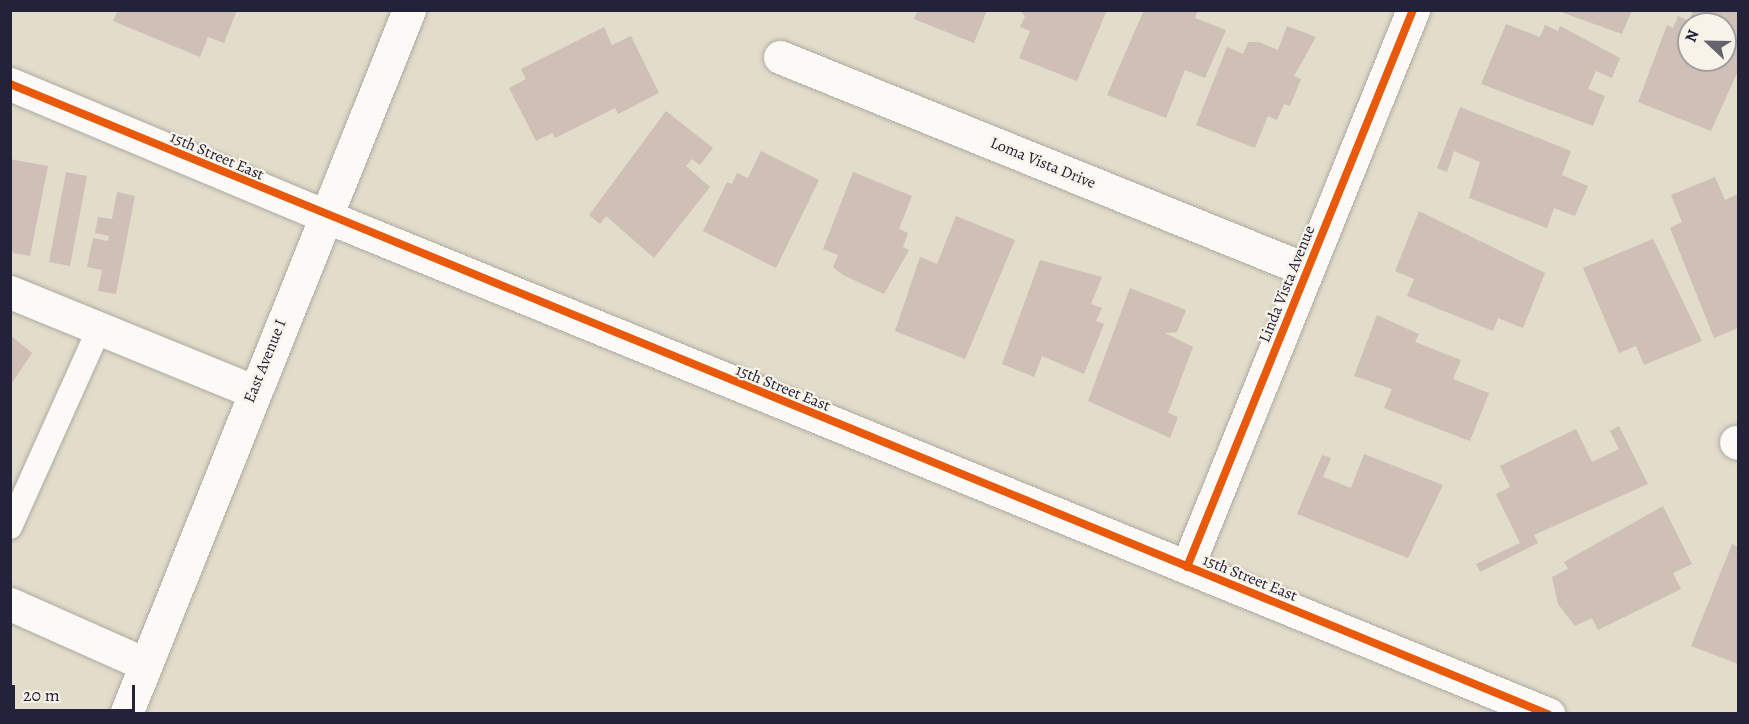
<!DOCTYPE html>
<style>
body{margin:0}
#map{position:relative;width:1749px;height:724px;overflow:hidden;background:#e2dcca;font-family:Alegreya,serif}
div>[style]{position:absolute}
.building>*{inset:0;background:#cfbfb6}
.roads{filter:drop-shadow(0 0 2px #aeaaa2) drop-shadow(0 0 2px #aeaaa2)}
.lane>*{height:24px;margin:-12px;padding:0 12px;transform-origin:12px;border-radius:12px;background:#fbfaf7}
.street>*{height:33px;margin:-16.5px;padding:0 16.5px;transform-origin:16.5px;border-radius:16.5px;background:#fbfaf7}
.secondary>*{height:33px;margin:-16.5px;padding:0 16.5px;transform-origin:16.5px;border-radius:16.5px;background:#fbfaf7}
.primary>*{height:33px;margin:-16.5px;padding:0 16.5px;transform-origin:16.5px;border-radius:16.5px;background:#fbfaf7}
.cycleway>*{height:8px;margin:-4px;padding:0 4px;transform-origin:4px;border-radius:4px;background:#e8590c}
span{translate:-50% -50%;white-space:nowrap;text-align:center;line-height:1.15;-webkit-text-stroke:4.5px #f7f3e8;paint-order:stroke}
.street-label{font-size:16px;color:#22223b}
.frame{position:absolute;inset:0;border:12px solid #22223b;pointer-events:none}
.north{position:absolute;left:1677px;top:12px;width:60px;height:60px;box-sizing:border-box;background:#f7f3e8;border:2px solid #a29fa3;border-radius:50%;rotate:292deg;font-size:16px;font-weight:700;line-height:24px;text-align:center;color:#22223b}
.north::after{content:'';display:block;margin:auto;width:21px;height:27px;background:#65636d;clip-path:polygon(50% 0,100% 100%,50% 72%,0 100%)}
.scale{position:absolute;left:12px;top:685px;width:123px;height:27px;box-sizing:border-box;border:3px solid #22223b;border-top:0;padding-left:8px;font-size:18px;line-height:21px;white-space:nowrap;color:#22223b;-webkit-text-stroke:4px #f7f3e8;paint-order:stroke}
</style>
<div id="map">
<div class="building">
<div style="clip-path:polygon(118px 10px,237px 10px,224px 43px,208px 37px,200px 57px,113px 21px)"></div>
<div style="clip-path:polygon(918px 10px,987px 10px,974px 43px,914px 19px)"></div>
<div style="clip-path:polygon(1019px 10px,1107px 10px,1077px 81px,1019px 58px,1030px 31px,1020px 27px,1025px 16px)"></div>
<div style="clip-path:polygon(1144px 10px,1198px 10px,1195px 18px,1226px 30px,1205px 78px,1185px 70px,1166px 118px,1107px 95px)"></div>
<div style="clip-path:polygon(1555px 10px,1632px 10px,1622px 34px)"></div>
<div style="clip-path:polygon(evenodd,1693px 10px,1738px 10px,1738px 71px,1711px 131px,1638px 102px,1667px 25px,1673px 28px,1678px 16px,1689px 21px,1693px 10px,1689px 24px,1725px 24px,1725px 60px,1689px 60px,1689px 24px)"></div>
<div style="clip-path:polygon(1506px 24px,1540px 37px,1545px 25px,1558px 31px,1560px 26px,1620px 58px,1612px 78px,1596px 71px,1588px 89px,1605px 96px,1593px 126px,1481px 84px)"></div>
<div style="clip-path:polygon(1287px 26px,1316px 37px,1294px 76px,1301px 79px,1290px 106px,1284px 104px,1277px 120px,1268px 116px,1255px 148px,1196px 125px,1227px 47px,1243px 54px,1248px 42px,1259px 42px,1278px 50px)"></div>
<div style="clip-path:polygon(604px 27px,612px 45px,631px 36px,659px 93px,618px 114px,615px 108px,555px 138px,552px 133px,536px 141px,509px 88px,526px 79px,521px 69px)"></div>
<div style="clip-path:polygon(1460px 107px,1571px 151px,1562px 175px,1588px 186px,1575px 216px,1554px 208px,1547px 228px,1469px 198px,1480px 162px,1454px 151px,1447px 172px,1437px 168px)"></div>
<div style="clip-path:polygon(666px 111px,713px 148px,700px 165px,692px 159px,686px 166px,710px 187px,654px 258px,606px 216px,600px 224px,589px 215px)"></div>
<div style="clip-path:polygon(761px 151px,819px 180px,776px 268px,703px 231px,727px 182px,732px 184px,737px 173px,748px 178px)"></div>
<div style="clip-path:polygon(10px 159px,48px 166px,30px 256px,13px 253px,10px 245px)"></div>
<div style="clip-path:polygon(66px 172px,87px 176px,70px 266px,49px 262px)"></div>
<div style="clip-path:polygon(853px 172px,912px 196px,899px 229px,908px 233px,903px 247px,909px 250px,884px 294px,843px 275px,833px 267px,838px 255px,823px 249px)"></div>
<div style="clip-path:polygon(1715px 177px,1725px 200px,1738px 194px,1738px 328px,1714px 338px,1670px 228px,1682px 222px,1671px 195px)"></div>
<div style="clip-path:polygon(117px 192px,135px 196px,116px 294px,98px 291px,102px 270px,87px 267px,93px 238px,108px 241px,109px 236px,95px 233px,98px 217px,112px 219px)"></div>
<div style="clip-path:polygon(1419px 211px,1545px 273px,1523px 328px,1498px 318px,1493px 331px,1407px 296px,1414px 279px,1395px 271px)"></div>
<div style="clip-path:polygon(956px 216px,1015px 240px,965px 359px,895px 331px,920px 257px,937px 264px)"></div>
<div style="clip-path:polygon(1653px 239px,1702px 341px,1644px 365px,1636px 346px,1619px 353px,1583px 268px)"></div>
<div style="clip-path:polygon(1040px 260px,1102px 277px,1091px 304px,1102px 308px,1096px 321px,1104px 324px,1084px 374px,1042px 356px,1034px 377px,1002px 364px)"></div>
<div style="clip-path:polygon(1130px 288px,1186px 310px,1177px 332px,1165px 333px,1193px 347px,1168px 413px,1178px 417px,1170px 438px,1088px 401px)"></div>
<div style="clip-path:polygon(1377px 315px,1419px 334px,1415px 342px,1461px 360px,1453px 379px,1489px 393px,1470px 441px,1384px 408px,1392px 389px,1354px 376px)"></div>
<div style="clip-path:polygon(10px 335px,32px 353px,10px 386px)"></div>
<div style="clip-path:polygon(1619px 426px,1648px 484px,1534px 535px,1538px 543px,1480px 572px,1476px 564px,1520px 543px,1496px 494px,1510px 487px,1500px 466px,1576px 429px,1592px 462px,1619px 449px,1610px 431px)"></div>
<div style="clip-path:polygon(1364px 454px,1443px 485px,1408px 558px,1297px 514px,1322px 455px,1331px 458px,1323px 477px,1351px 488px)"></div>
<div style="clip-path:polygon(1663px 506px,1692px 564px,1673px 573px,1681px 589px,1598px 630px,1592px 618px,1575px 626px,1558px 604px,1552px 577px,1568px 569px,1564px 562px)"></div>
<div style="clip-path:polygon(1732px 544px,1738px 547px,1738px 664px,1691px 646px)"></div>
</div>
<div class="roads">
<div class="lane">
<div style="left:10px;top:527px;width:217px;rotate:-65.8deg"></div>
</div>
<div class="street">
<div style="left:780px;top:57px;width:568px;rotate:22.01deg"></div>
<div style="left:10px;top:84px;width:342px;rotate:22.7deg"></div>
<div style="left:10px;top:292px;width:261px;rotate:22.2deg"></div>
<div style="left:1736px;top:442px;width:2px;rotate:27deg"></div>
<div style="left:1187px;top:567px;width:601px;rotate:-67.92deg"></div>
<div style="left:10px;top:604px;width:148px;rotate:24deg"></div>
</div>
<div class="secondary">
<div style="left:325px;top:216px;width:1321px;rotate:22.16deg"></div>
</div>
<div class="primary">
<div style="left:126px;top:714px;width:759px;rotate:-68.1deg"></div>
</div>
</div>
<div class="cycleway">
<div style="left:10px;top:84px;width:1662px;rotate:22.28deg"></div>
<div style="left:1187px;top:567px;width:601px;rotate:-67.92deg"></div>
</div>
<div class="street-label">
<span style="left:217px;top:156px;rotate:23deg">15th Street East</span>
<span style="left:1043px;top:163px;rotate:22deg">Loma Vista Drive</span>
<span style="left:1287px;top:284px;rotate:-68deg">Linda Vista Avenue</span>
<span style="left:265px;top:361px;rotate:-68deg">East Avenue I</span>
<span style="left:783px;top:388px;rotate:22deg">15th Street East</span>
<span style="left:1250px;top:578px;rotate:22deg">15th Street East</span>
</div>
<div class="frame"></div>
<div class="north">N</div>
<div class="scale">20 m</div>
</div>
